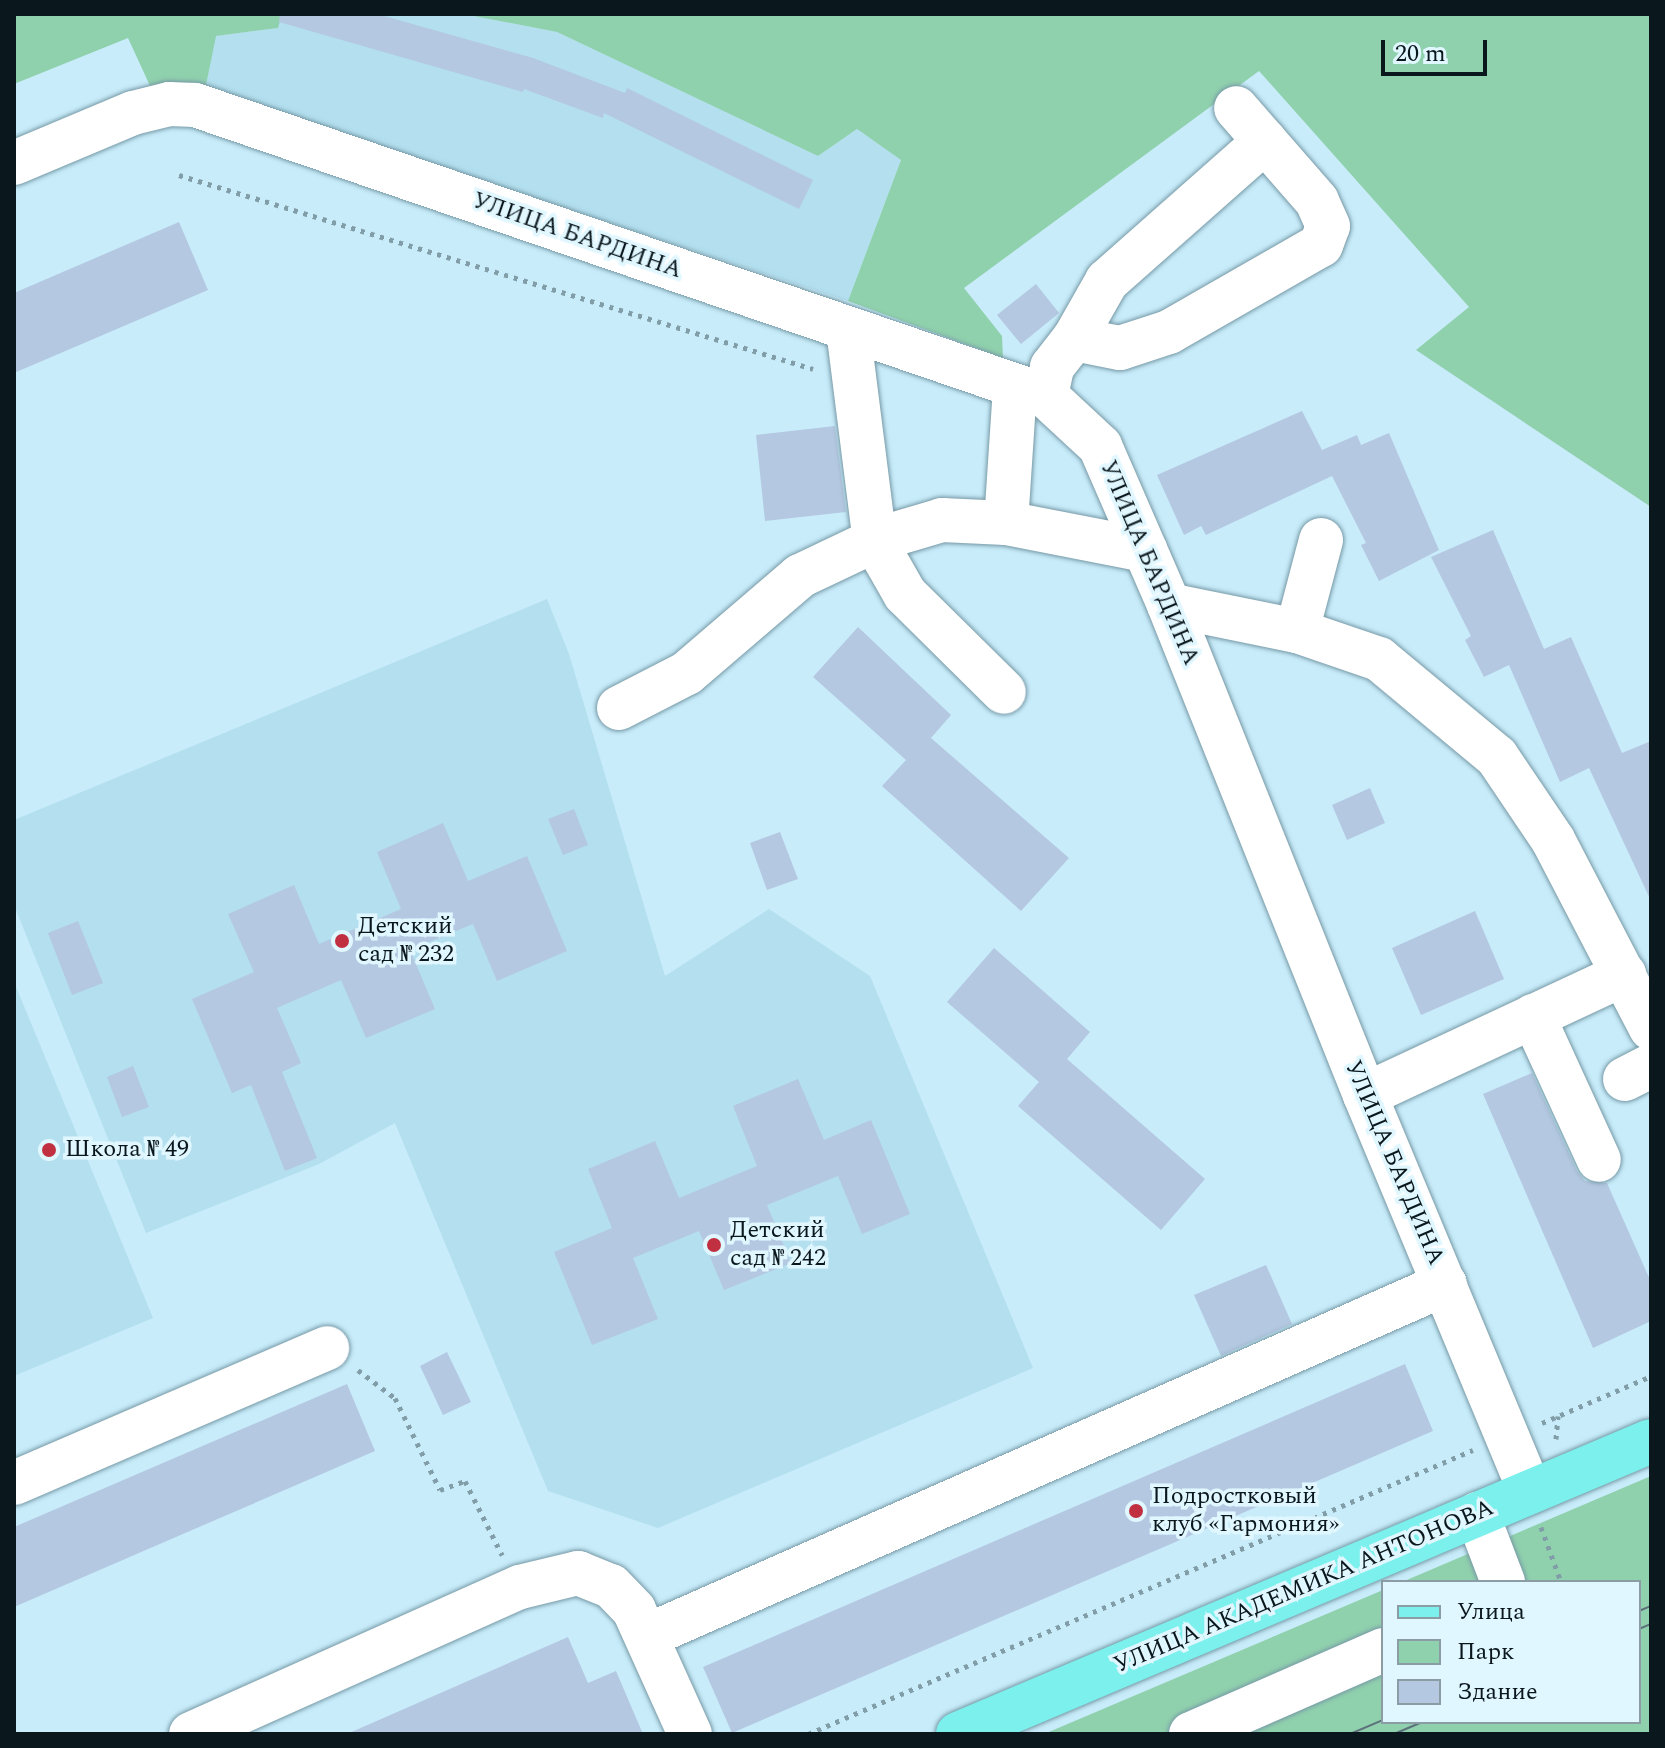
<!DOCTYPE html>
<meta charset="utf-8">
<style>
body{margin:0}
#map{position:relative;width:1665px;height:1748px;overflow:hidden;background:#c8ecfa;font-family:Spectral,serif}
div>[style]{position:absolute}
.built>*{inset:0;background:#b3dfef}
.green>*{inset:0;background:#90d1ad}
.building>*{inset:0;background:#b4c8e1}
.path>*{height:5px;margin-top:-2.5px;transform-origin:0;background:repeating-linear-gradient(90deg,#819da7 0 4px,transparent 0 10px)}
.roads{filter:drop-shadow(0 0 2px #7799a6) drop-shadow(0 0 2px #7799a6)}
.minor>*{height:44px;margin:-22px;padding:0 22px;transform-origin:22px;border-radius:22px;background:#fff}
.major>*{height:44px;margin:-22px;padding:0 22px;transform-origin:22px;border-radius:22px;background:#7cf0ec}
.tram>*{height:2px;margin:-1px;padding:0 1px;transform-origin:1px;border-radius:1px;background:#5c727b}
.dots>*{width:22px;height:22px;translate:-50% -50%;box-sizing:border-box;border:4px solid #e1f7ff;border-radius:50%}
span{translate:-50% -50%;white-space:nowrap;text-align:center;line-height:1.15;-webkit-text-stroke:7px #e1f7ff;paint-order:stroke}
.street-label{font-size:24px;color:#0a171c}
.poi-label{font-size:24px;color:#0a171c}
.left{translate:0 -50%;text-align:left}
.frame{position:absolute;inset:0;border:16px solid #0a171c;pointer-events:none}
.legend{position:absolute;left:1381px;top:1580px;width:260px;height:144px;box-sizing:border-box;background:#e1f7ff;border:2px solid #8b9da4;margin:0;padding:10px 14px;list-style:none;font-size:24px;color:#0a171c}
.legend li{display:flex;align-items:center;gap:16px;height:40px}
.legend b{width:40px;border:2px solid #8b9da4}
.scale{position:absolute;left:1381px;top:40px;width:106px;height:36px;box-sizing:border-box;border:4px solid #0a171c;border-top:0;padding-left:10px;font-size:24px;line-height:28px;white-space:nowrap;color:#0a171c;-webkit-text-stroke:6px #e1f7ff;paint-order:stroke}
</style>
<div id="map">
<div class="built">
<div style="clip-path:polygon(282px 14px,463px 14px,557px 32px,818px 156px,857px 129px,901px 160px,848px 301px,205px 90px,215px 36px,277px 28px)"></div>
<div style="clip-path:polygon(547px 599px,569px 654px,665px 976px,769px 909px,870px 976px,1033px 1368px,658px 1528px,548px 1491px,395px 1123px,319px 1164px,146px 1233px,14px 905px,14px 820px)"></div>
<div style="clip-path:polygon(14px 982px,153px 1318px,14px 1376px)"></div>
</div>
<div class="green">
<div style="clip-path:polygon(14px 14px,282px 14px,278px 28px,216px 36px,205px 90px,151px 88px,128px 38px,14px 84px)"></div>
<div style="clip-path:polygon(463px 14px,1651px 14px,1651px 507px,1416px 350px,1469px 307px,1259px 71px,964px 288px,1002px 336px,1003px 358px,848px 301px,901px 160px,857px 129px,818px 156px,557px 32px)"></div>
<div style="clip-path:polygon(1651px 1476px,1651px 1734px,1044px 1734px,1383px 1590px,1383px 1722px,1639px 1722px,1639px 1582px,1402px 1582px)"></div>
</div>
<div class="building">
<div style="clip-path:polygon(280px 14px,377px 14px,533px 58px,625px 93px,627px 88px,813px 180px,799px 209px,604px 113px,603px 118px,524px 89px,523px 92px,279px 22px)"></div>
<div style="clip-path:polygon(179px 222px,208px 290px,14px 373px,14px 293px)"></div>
<div style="clip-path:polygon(1036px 284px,1059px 313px,1021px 344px,997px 315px)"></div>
<div style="clip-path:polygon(1302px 411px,1322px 450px,1357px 435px,1361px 445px,1389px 433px,1439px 550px,1379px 581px,1361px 545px,1366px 543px,1332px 476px,1206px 535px,1201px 526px,1184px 535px,1157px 475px)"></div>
<div style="clip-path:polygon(835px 426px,846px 512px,765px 521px,756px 435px)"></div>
<div style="clip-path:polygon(1493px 530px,1544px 649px,1571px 637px,1622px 753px,1651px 741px,1651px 901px,1589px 768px,1560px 782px,1509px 665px,1484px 677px,1465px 640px,1471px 636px,1431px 557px)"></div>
<div style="clip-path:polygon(858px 627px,951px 715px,931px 738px,1069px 858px,1021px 911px,882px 786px,906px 760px,813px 677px)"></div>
<div style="clip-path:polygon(1370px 788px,1385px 823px,1347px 840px,1332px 805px)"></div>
<div style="clip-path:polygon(574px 809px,588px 845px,563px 855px,548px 819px)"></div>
<div style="clip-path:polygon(443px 823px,468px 881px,527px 856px,567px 951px,497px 981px,473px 924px,410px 950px,435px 1009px,366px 1038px,341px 980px,277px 1008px,301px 1063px,282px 1072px,317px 1158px,285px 1171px,251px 1085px,232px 1093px,192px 999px,254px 972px,228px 914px,294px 885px,319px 944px,401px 909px,377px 852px)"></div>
<div style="clip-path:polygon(780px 832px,798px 879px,767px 890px,750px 843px)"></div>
<div style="clip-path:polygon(1475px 911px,1504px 979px,1421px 1015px,1392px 948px)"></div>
<div style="clip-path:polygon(78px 921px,103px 983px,72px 995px,48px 933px)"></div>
<div style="clip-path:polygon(994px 948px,1090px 1032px,1067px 1059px,1205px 1179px,1161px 1230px,1018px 1106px,1039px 1082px,947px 1002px)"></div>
<div style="clip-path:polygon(133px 1066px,149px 1107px,122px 1117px,107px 1077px)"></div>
<div style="clip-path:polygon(1532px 1073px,1577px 1171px,1585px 1181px,1607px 1183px,1651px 1282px,1651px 1321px,1593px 1348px,1483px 1094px)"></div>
<div style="clip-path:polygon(798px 1079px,824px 1140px,871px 1120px,910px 1214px,862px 1234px,838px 1176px,767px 1205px,791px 1263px,724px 1290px,699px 1231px,633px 1258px,658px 1319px,592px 1345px,554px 1252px,612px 1228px,588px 1169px,655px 1141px,679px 1198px,757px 1166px,733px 1106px)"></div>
<div style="clip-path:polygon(1266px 1265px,1292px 1324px,1221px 1356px,1194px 1295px)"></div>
<div style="clip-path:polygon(447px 1352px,471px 1402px,443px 1415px,420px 1366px)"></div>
<div style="clip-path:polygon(1405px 1364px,1433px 1431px,732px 1733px,703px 1667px)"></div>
<div style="clip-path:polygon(347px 1384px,375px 1451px,14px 1607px,14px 1527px)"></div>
<div style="clip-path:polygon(568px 1637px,588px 1683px,616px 1671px,643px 1734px,347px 1734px)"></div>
</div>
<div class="path">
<div style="left:179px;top:175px;width:663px;rotate:17.01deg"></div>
<div style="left:358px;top:1370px;width:46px;rotate:37.1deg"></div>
<div style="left:395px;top:1398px;width:102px;rotate:63.9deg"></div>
<div style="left:440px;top:1490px;width:27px;rotate:-20deg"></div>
<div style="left:465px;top:1481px;width:83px;rotate:63.4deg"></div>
<div style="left:1542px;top:1423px;width:119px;rotate:-23.3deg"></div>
<div style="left:1556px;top:1439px;width:23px;rotate:-85deg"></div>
<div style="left:1541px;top:1527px;width:59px;rotate:70deg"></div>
<div style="left:808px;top:1734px;width:723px;rotate:-23.13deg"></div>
</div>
<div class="roads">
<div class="minor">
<div style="left:14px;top:163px;width:129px;rotate:-22.8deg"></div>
<div style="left:133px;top:113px;width:37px;rotate:-14deg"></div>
<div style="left:169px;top:104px;width:26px;rotate:2deg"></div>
<div style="left:195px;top:105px;width:899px;rotate:18.88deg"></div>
<div style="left:1046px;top:396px;width:74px;rotate:42.8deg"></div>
<div style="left:1100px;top:446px;width:173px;rotate:66.5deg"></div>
<div style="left:1169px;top:605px;width:528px;rotate:68.2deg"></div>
<div style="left:1365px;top:1095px;width:429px;rotate:67.4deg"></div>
<div style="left:848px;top:329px;width:199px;rotate:82.8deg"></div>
<div style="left:873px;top:526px;width:35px;rotate:70deg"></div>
<div style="left:885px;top:559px;width:40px;rotate:60.3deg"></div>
<div style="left:905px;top:594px;width:139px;rotate:44.7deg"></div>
<div style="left:1074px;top:339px;width:47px;rotate:11.1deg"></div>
<div style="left:1120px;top:348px;width:52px;rotate:-18.1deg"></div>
<div style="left:1169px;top:332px;width:175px;rotate:-29.8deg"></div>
<div style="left:1321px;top:245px;width:20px;rotate:-70deg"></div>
<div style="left:1328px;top:226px;width:27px;rotate:-114deg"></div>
<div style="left:1317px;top:201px;width:123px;rotate:-131.1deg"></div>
<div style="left:1046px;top:396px;width:30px;rotate:-78deg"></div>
<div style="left:1052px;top:367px;width:36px;rotate:-52deg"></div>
<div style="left:1074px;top:339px;width:67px;rotate:-60.4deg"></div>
<div style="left:1107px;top:281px;width:211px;rotate:-41.5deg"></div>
<div style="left:1006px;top:523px;width:137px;rotate:-86.2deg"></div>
<div style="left:1169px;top:605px;width:131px;rotate:11.5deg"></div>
<div style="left:1297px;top:631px;width:87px;rotate:18.9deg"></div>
<div style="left:1379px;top:659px;width:153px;rotate:39.7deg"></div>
<div style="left:1497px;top:757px;width:100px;rotate:56deg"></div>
<div style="left:1553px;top:840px;width:212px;rotate:62.5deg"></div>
<div style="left:1297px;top:631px;width:94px;rotate:-75.2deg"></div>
<div style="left:619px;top:708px;width:76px;rotate:-27.2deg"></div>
<div style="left:687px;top:673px;width:149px;rotate:-40.6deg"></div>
<div style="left:800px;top:576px;width:86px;rotate:-25.4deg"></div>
<div style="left:878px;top:539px;width:67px;rotate:-16.5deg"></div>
<div style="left:942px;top:520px;width:64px;rotate:2.7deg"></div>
<div style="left:1006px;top:523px;width:142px;rotate:11deg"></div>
<div style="left:1533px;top:1016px;width:158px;rotate:65.4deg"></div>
<div style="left:1625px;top:1079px;width:29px;rotate:-27deg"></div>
<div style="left:1365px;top:1095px;width:286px;rotate:-25deg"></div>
<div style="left:14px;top:1483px;width:341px;rotate:-23.3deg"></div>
<div style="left:1477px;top:1514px;width:73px;rotate:69.1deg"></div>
<div style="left:647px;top:1636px;width:872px;rotate:-23.8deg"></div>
<div style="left:191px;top:1734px;width:360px;rotate:-24.1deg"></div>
<div style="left:520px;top:1587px;width:60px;rotate:-13.6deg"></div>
<div style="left:578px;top:1573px;width:35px;rotate:22deg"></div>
<div style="left:611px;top:1586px;width:33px;rotate:46deg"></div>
<div style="left:634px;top:1610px;width:136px;rotate:65.7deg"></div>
<div style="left:1191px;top:1734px;width:210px;rotate:-23.6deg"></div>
</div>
<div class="major">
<div style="left:958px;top:1734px;width:752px;rotate:-22.92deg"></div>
</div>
</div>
<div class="tram">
<div style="left:1639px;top:1611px;width:13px;rotate:-23deg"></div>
<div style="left:1639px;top:1629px;width:13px;rotate:-23deg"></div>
<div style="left:1350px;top:1734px;width:36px;rotate:-23deg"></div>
<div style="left:1394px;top:1734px;width:30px;rotate:-23deg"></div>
</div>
<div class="dots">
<div style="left:342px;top:941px;background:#c13040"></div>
<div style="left:49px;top:1150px;background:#c13040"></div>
<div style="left:714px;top:1245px;background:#c13040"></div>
<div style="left:1136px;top:1511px;background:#c13040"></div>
</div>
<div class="street-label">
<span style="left:577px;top:236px;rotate:19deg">УЛИЦА БАРДИНА</span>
<span style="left:1149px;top:563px;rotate:67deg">УЛИЦА БАРДИНА</span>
<span style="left:1394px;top:1163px;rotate:67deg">УЛИЦА БАРДИНА</span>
<span style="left:1304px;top:1587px;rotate:-23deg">УЛИЦА АКАДЕМИКА АНТОНОВА</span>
</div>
<div class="poi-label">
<span class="left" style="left:358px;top:941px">Детский<br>сад № 232</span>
<span class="left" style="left:65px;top:1150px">Школа № 49</span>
<span class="left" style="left:730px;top:1245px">Детский<br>сад № 242</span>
<span class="left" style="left:1152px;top:1511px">Подростковый<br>клуб «Гармония»</span>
</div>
<div class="frame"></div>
<ul class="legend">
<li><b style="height:10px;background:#7cf0ec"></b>Улица</li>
<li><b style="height:22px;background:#90d1ad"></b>Парк</li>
<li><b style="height:22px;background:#b4c8e1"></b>Здание</li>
</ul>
<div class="scale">20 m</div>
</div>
